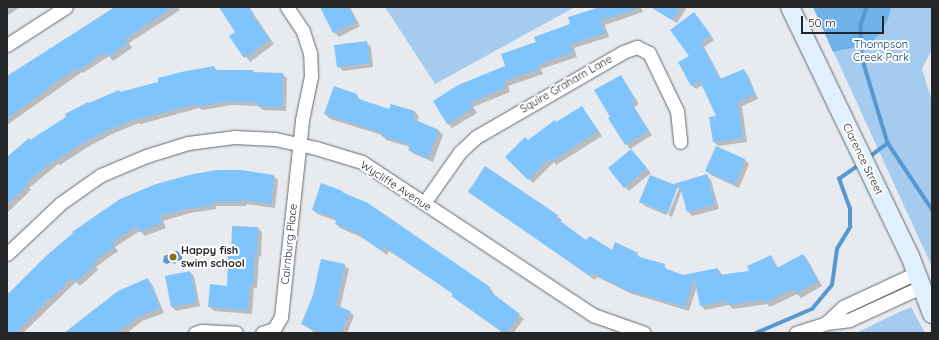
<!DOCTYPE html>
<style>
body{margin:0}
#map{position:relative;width:939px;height:340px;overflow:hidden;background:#e7ebef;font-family:Quicksand,sans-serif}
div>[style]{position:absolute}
.green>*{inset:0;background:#a5ccef}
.forest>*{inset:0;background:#6fb1ea}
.water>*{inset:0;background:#5698cf}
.shadow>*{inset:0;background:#0003}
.stream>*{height:3.5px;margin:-1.75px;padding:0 1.75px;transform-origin:1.75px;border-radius:1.75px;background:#5698cf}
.building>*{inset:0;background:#80c4fd}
.roads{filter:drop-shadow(0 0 1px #65696d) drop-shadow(0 0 1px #65696d)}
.street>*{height:13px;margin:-6.5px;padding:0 6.5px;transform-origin:6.5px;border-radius:6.5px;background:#fff}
.secondary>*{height:18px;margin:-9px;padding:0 9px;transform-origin:9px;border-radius:9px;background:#e1f0fe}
.dots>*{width:11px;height:11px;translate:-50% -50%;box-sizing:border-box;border:2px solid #fff;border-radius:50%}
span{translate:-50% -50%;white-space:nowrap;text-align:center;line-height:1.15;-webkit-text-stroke:4px #fff;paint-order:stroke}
.park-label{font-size:11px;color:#0b3f63}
.street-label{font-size:11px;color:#242527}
.poi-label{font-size:11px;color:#242527;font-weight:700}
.left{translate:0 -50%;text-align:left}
.frame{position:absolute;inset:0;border:8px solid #242527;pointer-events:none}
.scale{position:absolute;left:801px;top:16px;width:83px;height:18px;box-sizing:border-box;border:2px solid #242527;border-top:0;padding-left:5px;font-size:12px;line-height:14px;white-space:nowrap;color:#242527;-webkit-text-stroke:3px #fff;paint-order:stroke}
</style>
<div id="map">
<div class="green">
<div style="clip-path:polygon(385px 7px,575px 7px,435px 84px)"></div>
<div style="clip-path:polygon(813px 7px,932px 7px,932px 49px,922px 69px,932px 101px,932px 267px)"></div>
<div style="clip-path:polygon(911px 307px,925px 333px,856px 333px,893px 315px)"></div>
</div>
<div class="forest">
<div style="clip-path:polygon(813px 7px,891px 7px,888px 19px,879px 35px,869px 44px,833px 52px)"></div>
</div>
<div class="water">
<div style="clip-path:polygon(177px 251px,182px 255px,182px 260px,176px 261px,175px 264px,171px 262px,167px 264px,163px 262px,164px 256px)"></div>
</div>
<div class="shadow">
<div style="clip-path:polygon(7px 7px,20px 7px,7px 16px)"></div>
<div style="clip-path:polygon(115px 7px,178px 7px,180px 10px,129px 43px,132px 48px,113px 61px,109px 56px,83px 73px,82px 72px,7px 125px,7px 77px)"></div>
<div style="clip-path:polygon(220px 7px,249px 7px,274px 44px,250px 62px,230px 36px,236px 32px)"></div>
<div style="clip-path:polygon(321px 7px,350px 7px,360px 26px,339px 37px,334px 32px)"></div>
<div style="clip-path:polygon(603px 7px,641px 7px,643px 12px,605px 25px,609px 37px,574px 48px,577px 57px,541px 69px,543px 74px,508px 86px,510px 92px,473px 107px,477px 113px,452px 128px,448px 124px,434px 102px,506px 67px,537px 42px)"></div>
<div style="clip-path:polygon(650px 7px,687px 7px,677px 23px)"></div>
<div style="clip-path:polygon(698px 18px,714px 40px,704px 47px,722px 80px,743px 70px,748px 75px,758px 99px,742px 106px,747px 142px,718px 146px,714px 142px,717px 117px,703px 85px,696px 89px,691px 85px,691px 56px)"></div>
<div style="clip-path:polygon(366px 42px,371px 47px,373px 67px,343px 71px,338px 66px)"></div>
<div style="clip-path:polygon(214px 67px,218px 71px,253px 71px,256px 73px,283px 74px,287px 78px,286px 111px,263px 110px,258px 106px,232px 105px,202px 110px,199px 108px,141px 124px,139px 123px,112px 134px,86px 148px,60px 165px,58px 164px,29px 188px,31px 190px,7px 213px,7px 159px,30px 141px,89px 104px,119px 91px,121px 93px)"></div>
<div style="clip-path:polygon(621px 76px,639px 104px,634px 107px,652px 135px,630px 149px,626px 144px,612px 117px)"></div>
<div style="clip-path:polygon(357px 95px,361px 101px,390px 110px,415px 112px,419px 117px,417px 122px,439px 131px,443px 135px,433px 162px,414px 154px,409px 150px,410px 147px,386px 140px,382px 135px,330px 119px,325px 114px)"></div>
<div style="clip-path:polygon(582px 107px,602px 136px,556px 165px,554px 162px,533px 183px,507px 157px,528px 141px)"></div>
<div style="clip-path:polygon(716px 148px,745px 160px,749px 164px,739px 188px,711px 175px,706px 171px)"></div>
<div style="clip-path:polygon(631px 150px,651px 173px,629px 191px,625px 187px)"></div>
<div style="clip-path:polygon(242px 171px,274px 176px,278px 180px,275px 208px,246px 204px,246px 206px,216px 206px,216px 209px,190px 213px,163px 221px,166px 228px,145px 236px,140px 231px,115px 247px,118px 251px,96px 267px,98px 270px,80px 286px,76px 282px,23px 333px,7px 333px,7px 295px,45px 258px)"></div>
<div style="clip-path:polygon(707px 175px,711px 180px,719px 209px,692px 216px,688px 212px,682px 190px,672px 217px,668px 215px,679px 188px,676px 188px,666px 215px,645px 206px,640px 202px,672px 185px)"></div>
<div style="clip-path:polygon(342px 192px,345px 195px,368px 204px,490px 288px,494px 293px,493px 294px,524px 319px,513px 333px,503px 333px,457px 300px,452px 296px,454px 294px,389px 251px,387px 255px,363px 238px,340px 228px,336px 224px,337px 221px,317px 214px,313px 210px)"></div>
<div style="clip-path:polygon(470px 192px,557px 216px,562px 220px,560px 223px,587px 241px,612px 252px,637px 254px,642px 259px,664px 265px,668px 271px,683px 276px,718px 269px,723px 276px,751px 272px,771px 256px,779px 269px,803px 255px,807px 259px,822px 286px,801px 298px,797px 294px,770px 307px,767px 304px,733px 309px,729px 305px,705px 310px,701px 305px,697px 286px,689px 311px,632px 294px,597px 277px,595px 280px)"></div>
<div style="clip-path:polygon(258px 228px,262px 232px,261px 257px,259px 256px,257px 288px,254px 288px,252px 314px,214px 311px,209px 306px,228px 287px)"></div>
<div style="clip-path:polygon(344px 265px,349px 269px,340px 308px,350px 312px,354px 316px,347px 333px,312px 333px,313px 331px,302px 324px)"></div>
<div style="clip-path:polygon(190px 272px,194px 276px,200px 306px,176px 311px,172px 307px,166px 277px)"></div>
<div style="clip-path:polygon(147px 280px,152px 284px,164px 313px,142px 321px,127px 333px,74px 333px,71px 329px,119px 292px)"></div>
</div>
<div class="stream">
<div style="left:867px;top:7px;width:20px;rotate:108deg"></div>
<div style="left:861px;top:26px;width:31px;rotate:88deg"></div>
<div style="left:862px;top:57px;width:90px;rotate:73.2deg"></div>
<div style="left:888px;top:143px;width:79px;rotate:56.3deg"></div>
<div style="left:872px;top:155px;width:20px;rotate:-37deg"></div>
<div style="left:756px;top:333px;width:61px;rotate:-23.2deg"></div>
<div style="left:812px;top:309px;width:31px;rotate:-50deg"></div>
<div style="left:832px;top:285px;width:36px;rotate:-82deg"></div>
<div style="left:837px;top:249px;width:26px;rotate:-59deg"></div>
<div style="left:850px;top:227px;width:18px;rotate:-90deg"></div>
<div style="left:850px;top:209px;width:32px;rotate:-110deg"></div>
<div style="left:839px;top:179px;width:21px;rotate:-35deg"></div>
</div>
<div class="building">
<div style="clip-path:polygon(115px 7px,173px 7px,125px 39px,128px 43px,108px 57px,105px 52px,78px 70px,77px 68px,48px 87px,49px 88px,7px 118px,7px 76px)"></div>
<div style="clip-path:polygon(219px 7px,249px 7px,254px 14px,252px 15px,270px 40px,244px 58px,229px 36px,235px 32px)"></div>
<div style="clip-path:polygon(320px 7px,349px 7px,356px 22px,333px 33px)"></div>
<div style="clip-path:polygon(600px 7px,636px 7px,636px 9px,601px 20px,605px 33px,570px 44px,573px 52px,538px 65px,539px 69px,504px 81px,506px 87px,470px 103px,473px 108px,447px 124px,433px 101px,458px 85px,505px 66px,501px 54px,536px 42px,534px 37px,570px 24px,568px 17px)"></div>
<div style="clip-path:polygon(651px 7px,680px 7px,672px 20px)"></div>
<div style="clip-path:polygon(694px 12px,711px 35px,701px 42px,720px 79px,744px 69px,755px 94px,738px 102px,743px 138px,713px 142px,709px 117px,716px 116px,700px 81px,691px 86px,678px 62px,689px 56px,670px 30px)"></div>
<div style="clip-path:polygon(367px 41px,370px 63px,337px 67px,334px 45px)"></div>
<div style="clip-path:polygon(214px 66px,215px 70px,253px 70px,253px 72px,283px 73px,282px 107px,257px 106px,257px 102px,228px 102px,228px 101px,196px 107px,196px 104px,135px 120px,135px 119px,108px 130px,81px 144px,55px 161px,54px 160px,26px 183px,27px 185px,7px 204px,7px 157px,29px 138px,30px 140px,66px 117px,65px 114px,88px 102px,89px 103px,119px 90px,120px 92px,158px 82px,158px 78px,181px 72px)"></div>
<div style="clip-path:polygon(621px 75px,635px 99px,631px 102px,649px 131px,625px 145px,608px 118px,610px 117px,594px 90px)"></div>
<div style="clip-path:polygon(334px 86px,357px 94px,356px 98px,389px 109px,391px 104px,415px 111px,413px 119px,439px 130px,428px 158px,408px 150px,410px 145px,381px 136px,382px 133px,324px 114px)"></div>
<div style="clip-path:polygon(582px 106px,598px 131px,551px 162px,549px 158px,528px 180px,505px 157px,525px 137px,528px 140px,555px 120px,556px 122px)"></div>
<div style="clip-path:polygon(716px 146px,745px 159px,735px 184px,705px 171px)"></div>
<div style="clip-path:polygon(631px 149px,647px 168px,624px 188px,608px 168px)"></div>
<div style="clip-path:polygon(485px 166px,558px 215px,556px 218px,586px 240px,590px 236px,612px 250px,615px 242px,638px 253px,636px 256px,665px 264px,664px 268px,683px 275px,718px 268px,719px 275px,749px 271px,747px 266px,771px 255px,777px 268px,803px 254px,818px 281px,796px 294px,793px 289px,764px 303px,763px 300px,727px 305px,727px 301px,700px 306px,694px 277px,685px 307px,626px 290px,592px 273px,590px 276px,468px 192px)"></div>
<div style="clip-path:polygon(216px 170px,242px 170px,274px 175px,271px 204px,242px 200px,242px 202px,212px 202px,213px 205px,185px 209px,159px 216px,162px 223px,140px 232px,137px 226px,112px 242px,115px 246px,93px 262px,95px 265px,75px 282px,71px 278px,51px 299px,49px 298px,15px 333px,7px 333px,7px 295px,45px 257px,73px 233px,72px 232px,120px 199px,156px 184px,189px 175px)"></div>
<div style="clip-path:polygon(707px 174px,715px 204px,687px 212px,679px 183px,668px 213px,639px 202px,650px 175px,673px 184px)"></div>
<div style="clip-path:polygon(321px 183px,343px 191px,342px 192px,368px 203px,490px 287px,488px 290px,520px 314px,506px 333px,504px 333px,451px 296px,453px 294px,385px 247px,382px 251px,361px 237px,363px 235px,335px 224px,337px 219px,312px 210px)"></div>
<div style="clip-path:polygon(232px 226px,258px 227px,257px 253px,255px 252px,253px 284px,250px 284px,248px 310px,208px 307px,210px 284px,227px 286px,228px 256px,231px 256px)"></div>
<div style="clip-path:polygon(321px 259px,345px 264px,336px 305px,350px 311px,341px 333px,321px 333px,301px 324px,313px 295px)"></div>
<div style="clip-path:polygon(190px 271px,197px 302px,171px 307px,165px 276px)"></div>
<div style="clip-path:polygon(148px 278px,160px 308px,138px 317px,116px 333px,64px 333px,118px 291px)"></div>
</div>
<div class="roads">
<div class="street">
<div style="left:7px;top:45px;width:70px;rotate:-32.8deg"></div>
<div style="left:424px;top:203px;width:62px;rotate:-54.8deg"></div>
<div style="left:460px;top:152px;width:22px;rotate:-43deg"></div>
<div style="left:476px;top:137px;width:170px;rotate:-30deg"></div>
<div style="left:623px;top:52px;width:15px;rotate:-20deg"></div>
<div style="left:637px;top:47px;width:13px;rotate:27deg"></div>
<div style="left:649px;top:53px;width:64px;rotate:64.2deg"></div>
<div style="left:677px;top:111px;width:31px;rotate:84deg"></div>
<div style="left:7px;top:254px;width:74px;rotate:-43.4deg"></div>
<div style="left:61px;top:203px;width:49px;rotate:-35deg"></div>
<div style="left:101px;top:175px;width:49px;rotate:-22.9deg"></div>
<div style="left:146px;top:156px;width:44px;rotate:-17.2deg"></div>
<div style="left:188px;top:143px;width:46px;rotate:-7.4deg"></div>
<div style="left:234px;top:137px;width:41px;rotate:2.8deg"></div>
<div style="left:275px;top:139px;width:42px;rotate:12.4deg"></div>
<div style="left:316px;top:148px;width:48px;rotate:16.9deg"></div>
<div style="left:362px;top:162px;width:277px;rotate:33.5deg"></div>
<div style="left:593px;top:315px;width:54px;rotate:19.4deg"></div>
<div style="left:826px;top:323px;width:23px;rotate:-43deg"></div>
<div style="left:843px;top:307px;width:81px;rotate:-25deg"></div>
<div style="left:195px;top:333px;width:7px;rotate:-16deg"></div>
<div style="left:202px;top:331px;width:34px;rotate:3deg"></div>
<div style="left:262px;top:333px;width:13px;rotate:-18deg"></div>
<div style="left:274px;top:329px;width:14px;rotate:-60deg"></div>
<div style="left:281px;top:317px;width:198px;rotate:-83.9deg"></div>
<div style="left:302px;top:120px;width:45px;rotate:-78.4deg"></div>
<div style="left:311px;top:76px;width:23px;rotate:-92deg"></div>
<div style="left:310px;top:53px;width:23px;rotate:-108deg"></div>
<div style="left:303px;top:31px;width:29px;rotate:-124deg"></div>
<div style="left:796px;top:333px;width:32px;rotate:-18deg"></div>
<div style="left:826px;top:323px;width:23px;rotate:-7deg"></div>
<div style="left:849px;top:320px;width:79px;rotate:-24.6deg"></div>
</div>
<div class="secondary">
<div style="left:790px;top:7px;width:276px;rotate:64.3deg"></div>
<div style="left:910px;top:256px;width:62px;rotate:69.2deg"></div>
</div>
</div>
<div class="dots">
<div style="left:173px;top:257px;background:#877214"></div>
</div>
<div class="park-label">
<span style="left:881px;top:51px">Thompson<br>Creek Park</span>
</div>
<div class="street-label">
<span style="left:566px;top:84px;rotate:-30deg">Squire Graham Lane</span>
<span style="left:863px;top:159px;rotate:64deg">Clarence Street</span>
<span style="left:396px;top:186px;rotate:33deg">Wycliffe Avenue</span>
<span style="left:289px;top:244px;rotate:-84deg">Cairnburg Place</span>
</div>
<div class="poi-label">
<span class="left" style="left:181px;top:257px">Happy fish<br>swim school</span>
</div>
<div class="frame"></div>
<div class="scale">50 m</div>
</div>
